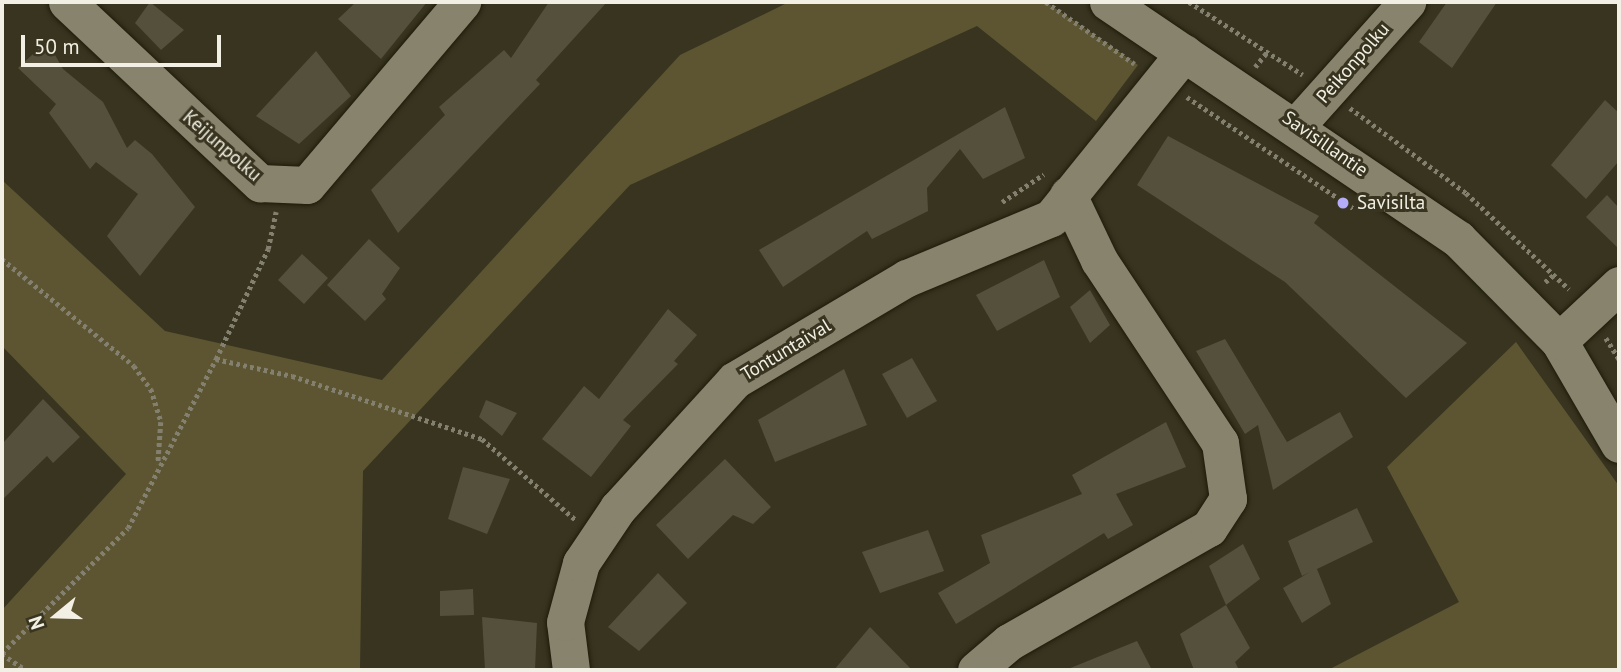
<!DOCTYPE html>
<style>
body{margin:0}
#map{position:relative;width:1621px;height:672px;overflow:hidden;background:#383420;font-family:"PT Sans",sans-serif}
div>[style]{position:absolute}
.green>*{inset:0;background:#5d5531}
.building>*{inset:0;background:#54503c}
.path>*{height:4.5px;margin-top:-2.25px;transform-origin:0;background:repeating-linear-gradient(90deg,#848070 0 3.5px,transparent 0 7px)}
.roads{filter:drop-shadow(0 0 2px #1f1b09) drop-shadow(0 0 2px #1f1b09)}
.minor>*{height:37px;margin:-18.5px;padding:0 18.5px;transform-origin:18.5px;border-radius:18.5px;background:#87836d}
.dots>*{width:19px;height:19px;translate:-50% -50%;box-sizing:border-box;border:4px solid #383420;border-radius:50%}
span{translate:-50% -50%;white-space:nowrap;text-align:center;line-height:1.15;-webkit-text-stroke:6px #383420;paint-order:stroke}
.street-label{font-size:19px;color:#f2f0e4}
.poi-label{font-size:19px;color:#f2f0e4}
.left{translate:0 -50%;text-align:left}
.frame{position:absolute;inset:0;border:4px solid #f2f0e4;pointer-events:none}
.north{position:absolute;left:21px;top:581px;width:70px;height:70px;-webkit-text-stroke:5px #383420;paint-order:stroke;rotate:251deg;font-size:19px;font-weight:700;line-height:28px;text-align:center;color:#f2f0e4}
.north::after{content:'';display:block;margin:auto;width:24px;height:32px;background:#f2f0e4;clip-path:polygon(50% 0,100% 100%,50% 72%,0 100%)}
.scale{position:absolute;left:21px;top:35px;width:200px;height:32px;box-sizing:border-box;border:4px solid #f2f0e4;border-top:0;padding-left:9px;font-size:21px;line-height:24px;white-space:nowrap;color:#f2f0e4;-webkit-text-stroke:5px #383420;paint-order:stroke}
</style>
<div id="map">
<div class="green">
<div style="clip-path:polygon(789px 2px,1046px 2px,1138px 65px,1096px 121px,977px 26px,630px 185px,363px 471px,360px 670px,2px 670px,2px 610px,126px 474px,2px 346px,2px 180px,165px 331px,382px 380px,680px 55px)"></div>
<div style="clip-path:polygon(1516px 342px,1619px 486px,1619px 670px,1328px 670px,1459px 602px,1387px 467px)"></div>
</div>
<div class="building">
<div style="clip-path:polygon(150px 2px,184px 30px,161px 50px,135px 23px)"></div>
<div style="clip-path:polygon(356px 2px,427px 2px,381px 59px,338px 19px)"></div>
<div style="clip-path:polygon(549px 2px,607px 2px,536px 80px,540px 84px,398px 233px,371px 190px,445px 115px,439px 107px,504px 50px,511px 58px)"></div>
<div style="clip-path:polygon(1447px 2px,1497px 2px,1452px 68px,1419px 42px)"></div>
<div style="clip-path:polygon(47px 41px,63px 69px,103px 102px,127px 148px,135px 140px,152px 154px,195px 207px,140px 276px,107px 236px,138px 194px,96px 162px,90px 169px,49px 113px,56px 104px,18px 68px)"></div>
<div style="clip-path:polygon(316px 51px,351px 96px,299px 144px,256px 116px)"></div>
<div style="clip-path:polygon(1605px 100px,1619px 113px,1619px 161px,1586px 199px,1551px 165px)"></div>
<div style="clip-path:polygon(1005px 107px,1025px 158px,983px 179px,960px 149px,927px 188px,928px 211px,872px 239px,867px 231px,783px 287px,759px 250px)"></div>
<div style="clip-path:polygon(1168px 136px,1319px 216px,1314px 223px,1467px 343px,1406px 398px,1285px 282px,1137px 185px)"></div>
<div style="clip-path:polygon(1607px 195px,1619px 208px,1619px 249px,1586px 217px)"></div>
<div style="clip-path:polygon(369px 239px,400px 268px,382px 294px,386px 299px,365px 321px,327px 285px)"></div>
<div style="clip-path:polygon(302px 254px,328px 278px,304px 304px,278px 280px)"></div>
<div style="clip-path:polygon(1044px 260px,1060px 297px,997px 331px,976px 295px)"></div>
<div style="clip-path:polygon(1090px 290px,1110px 325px,1090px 343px,1070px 307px)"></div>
<div style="clip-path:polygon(668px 309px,697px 335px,674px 361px,678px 364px,623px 420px,631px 426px,591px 477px,542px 439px,584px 386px,599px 399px)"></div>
<div style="clip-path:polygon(1225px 339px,1287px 442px,1340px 412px,1353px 437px,1273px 490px,1258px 425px,1245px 434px,1196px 351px)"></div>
<div style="clip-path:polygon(912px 358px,937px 401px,907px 418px,882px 374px)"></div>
<div style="clip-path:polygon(844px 369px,867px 425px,775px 462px,758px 420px)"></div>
<div style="clip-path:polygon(43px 399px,80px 437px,53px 463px,47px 456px,2px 500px,2px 444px)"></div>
<div style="clip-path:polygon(486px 400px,517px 413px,502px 436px,479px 417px)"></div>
<div style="clip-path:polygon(1166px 422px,1186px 467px,1116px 494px,1133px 525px,1108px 539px,1104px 533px,956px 624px,938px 593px,990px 563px,981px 535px,1082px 494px,1072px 475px)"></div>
<div style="clip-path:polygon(725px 459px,771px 507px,753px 524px,733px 515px,688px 559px,656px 525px)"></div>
<div style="clip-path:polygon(463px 467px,510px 479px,487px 534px,448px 519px)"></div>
<div style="clip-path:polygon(1357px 508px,1373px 542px,1317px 569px,1331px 604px,1302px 623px,1283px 588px,1310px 572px,1302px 576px,1288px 541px)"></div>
<div style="clip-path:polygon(928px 530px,944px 571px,880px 593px,862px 552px)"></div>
<div style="clip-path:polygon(1243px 544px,1260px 579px,1226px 605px,1209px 566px)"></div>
<div style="clip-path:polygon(658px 573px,687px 603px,639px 651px,608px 627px)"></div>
<div style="clip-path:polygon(473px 589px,474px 615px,440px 616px,440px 591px)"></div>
<div style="clip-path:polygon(1226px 605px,1250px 648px,1235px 662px,1239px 670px,1194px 670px,1180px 634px)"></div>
<div style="clip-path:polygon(482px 617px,537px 623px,535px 670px,485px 670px)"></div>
<div style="clip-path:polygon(870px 627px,912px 670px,834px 670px)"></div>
<div style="clip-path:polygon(1137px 641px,1152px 670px,1068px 670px,1068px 669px)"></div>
</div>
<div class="path">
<div style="left:1046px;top:2px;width:108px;rotate:34.9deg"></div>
<div style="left:1189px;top:2px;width:135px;rotate:32.6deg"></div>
<div style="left:1255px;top:67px;width:19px;rotate:-51deg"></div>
<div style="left:1187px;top:97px;width:201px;rotate:33.8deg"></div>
<div style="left:1350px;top:108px;width:144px;rotate:36.2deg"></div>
<div style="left:1466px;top:193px;width:141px;rotate:43deg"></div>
<div style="left:1002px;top:202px;width:50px;rotate:-33.7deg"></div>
<div style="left:2px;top:259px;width:170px;rotate:39deg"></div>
<div style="left:134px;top:366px;width:29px;rotate:54deg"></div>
<div style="left:151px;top:389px;width:34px;rotate:73deg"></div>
<div style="left:161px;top:422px;width:42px;rotate:94.1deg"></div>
<div style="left:1545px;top:282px;width:13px;rotate:-39deg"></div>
<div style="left:1606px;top:338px;width:25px;rotate:58deg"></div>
<div style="left:216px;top:359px;width:78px;rotate:12.6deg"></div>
<div style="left:292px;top:376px;width:200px;rotate:18.3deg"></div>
<div style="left:482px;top:439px;width:124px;rotate:40.8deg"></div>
<div style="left:2px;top:653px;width:177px;rotate:-44.8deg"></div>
<div style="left:128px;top:528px;width:191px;rotate:-62.5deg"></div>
<div style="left:216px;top:359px;width:122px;rotate:-64.7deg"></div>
<div style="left:268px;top:249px;width:38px;rotate:-78deg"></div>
<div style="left:2px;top:654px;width:29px;rotate:34deg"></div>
</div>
<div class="roads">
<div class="minor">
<div style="left:67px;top:2px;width:265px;rotate:43.2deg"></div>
<div style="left:260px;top:183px;width:47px;rotate:2.4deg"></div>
<div style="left:307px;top:185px;width:240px;rotate:-49.7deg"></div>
<div style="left:1108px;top:2px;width:423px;rotate:34.1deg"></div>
<div style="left:1458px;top:239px;width:144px;rotate:45.3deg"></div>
<div style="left:1559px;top:341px;width:119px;rotate:59.8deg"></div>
<div style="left:1298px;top:124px;width:164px;rotate:-48.2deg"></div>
<div style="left:1559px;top:341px;width:82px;rotate:-43deg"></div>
<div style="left:571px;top:670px;width:48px;rotate:-97.1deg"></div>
<div style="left:565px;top:622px;width:61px;rotate:-74.8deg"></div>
<div style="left:581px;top:563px;width:66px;rotate:-56.1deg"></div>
<div style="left:618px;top:508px;width:173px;rotate:-47.6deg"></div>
<div style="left:735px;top:380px;width:200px;rotate:-30.7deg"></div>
<div style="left:907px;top:278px;width:156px;rotate:-22.6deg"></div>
<div style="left:1051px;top:218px;width:212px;rotate:-51.1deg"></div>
<div style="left:976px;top:670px;width:43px;rotate:-40.3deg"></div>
<div style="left:1009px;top:642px;width:230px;rotate:-29.7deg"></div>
<div style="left:1209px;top:528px;width:35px;rotate:-57deg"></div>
<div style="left:1228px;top:499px;width:57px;rotate:-98.1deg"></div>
<div style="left:1220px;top:443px;width:219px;rotate:-123.5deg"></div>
<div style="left:1099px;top:260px;width:72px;rotate:-115.5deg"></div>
</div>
</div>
<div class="dots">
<div style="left:1343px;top:203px;background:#b5acf8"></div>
</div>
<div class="street-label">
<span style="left:1353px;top:63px;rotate:-49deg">Peikonpolku</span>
<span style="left:1325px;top:144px;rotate:35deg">Savisillantie</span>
<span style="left:222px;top:146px;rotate:41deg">Keijunpolku</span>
<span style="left:786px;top:350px;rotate:-31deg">Tontuntaival</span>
</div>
<div class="poi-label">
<span class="left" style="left:1357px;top:203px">Savisilta</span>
</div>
<div class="frame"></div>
<div class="north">N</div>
<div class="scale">50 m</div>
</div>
